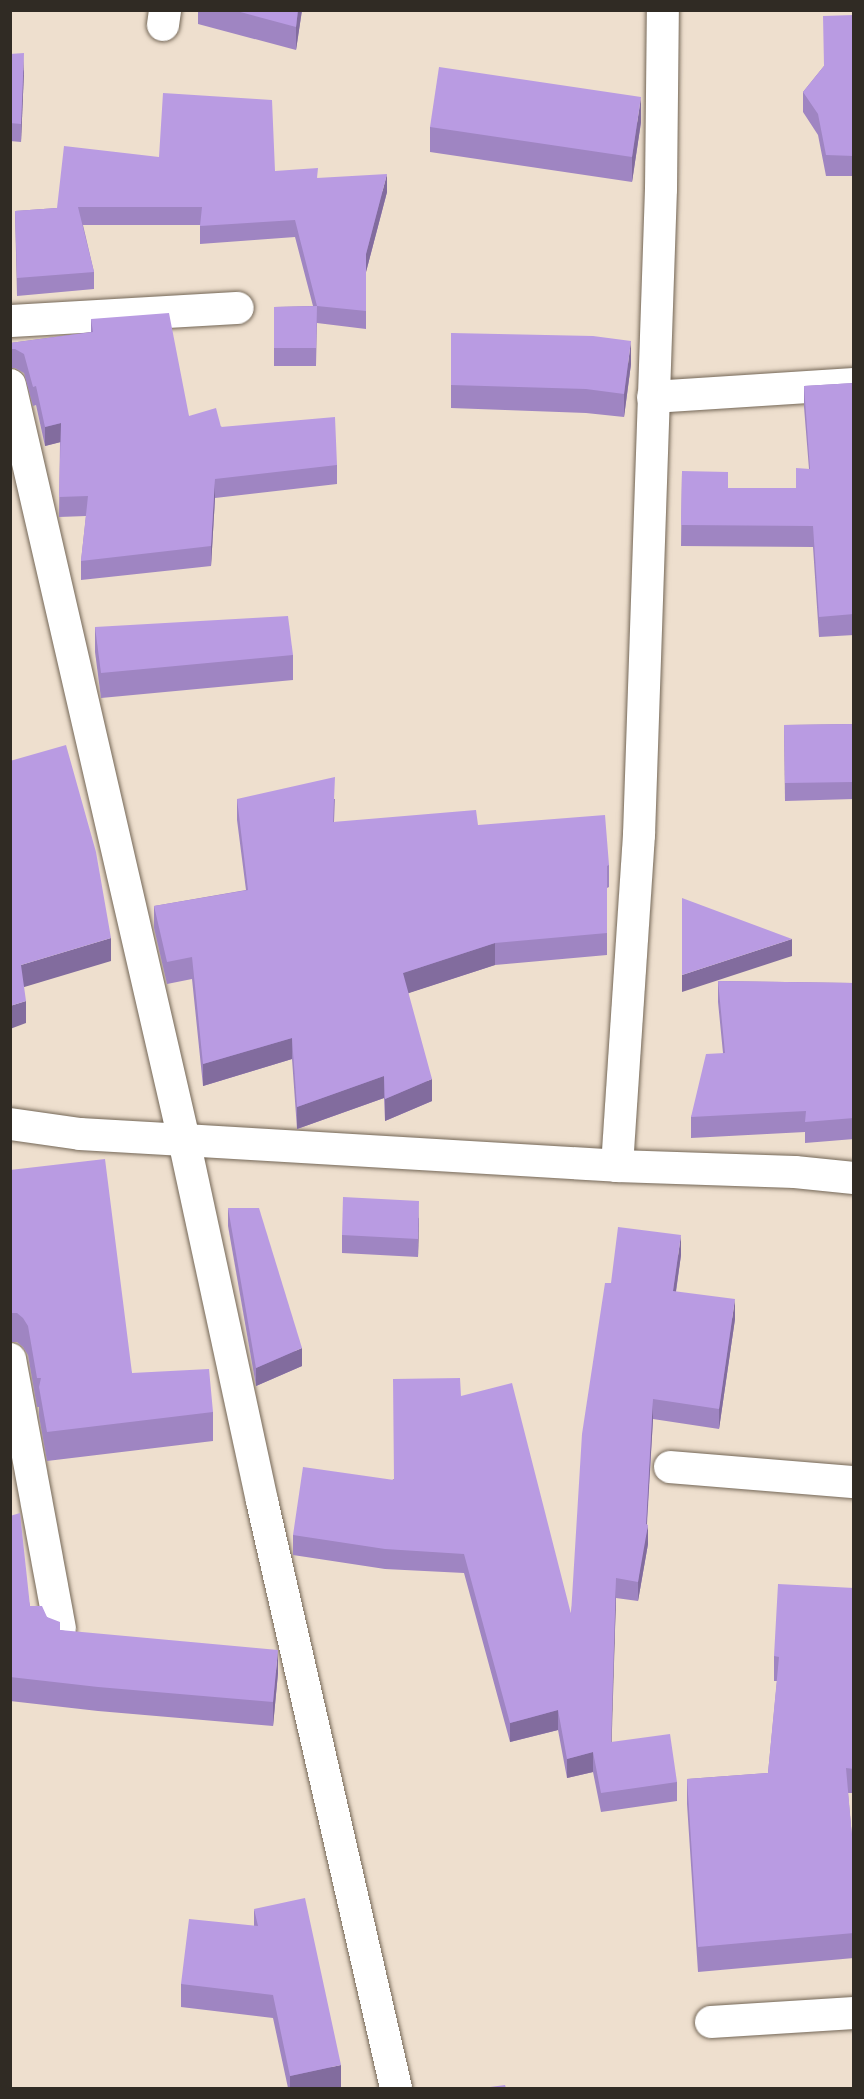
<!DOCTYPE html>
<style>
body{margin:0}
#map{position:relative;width:864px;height:2099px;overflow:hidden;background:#eedfce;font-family:Arial,sans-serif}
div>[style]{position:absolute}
.roads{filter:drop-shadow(0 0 2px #746757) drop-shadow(0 0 2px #746757)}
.minor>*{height:32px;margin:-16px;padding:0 16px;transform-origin:16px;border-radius:16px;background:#fff}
.wall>*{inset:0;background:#9f85c2}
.shaded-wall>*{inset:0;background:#826c9e}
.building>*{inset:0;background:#b99be2}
span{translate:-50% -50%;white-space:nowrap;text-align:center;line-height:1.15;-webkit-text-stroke:4.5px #fff;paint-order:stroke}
.frame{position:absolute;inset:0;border:12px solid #302b24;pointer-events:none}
</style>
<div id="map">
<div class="roads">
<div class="minor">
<div style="left:163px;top:25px;width:15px;rotate:-82deg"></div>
<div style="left:10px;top:321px;width:228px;rotate:-3.3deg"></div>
<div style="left:10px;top:385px;width:775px;rotate:77.02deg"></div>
<div style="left:184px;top:1140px;width:369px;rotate:77.8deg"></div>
<div style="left:262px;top:1501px;width:602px;rotate:77.14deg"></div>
<div style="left:653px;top:397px;width:201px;rotate:-3.7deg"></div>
<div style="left:10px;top:1124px;width:71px;rotate:8.1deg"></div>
<div style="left:80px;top:1134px;width:104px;rotate:3.3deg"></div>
<div style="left:184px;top:1140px;width:434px;rotate:3.4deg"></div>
<div style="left:617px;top:1166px;width:178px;rotate:1.9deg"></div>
<div style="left:795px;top:1172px;width:59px;rotate:5.8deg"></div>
<div style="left:617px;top:1166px;width:332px;rotate:-86.2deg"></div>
<div style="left:639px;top:835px;width:646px;rotate:-88.05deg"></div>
<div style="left:661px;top:189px;width:179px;rotate:-89.4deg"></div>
<div style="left:10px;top:1359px;width:274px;rotate:79.5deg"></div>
<div style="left:670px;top:1467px;width:185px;rotate:4.7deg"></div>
<div style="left:711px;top:2022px;width:143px;rotate:-3.6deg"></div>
</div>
</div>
<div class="wall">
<div style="clip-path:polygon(198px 10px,302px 10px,296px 50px,198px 24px)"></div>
<div style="clip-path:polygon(854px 15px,854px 176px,826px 176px,818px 135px,803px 112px,803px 92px,824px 66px)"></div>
<div style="clip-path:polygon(10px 54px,24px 71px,21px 142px,10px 141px)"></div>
<div style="clip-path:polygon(641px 122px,632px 182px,430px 152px,430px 127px)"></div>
<div style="clip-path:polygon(275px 171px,318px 178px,387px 192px,366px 272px,366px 329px,317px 323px,316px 366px,274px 366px,274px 307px,313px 306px,295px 237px,200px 244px,200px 225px,83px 225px,94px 272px,94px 289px,17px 296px,15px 211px,57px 208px)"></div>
<div style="clip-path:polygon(91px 319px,189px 416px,337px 465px,337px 484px,215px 498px,211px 566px,81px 580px,81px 561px,86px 516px,59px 517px,60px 442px,45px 446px,36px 405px,33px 406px,24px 373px,15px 368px,10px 368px,10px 343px,91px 332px)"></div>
<div style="clip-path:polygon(451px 333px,631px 364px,624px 417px,586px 413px,451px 408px)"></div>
<div style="clip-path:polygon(854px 383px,854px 635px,819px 637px,813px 547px,681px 546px,682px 471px,728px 488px,796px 488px,809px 469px,804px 407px,804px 386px)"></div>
<div style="clip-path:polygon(95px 627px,293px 655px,293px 680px,101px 698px,95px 652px)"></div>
<div style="clip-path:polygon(854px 724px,854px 799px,785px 801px,784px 725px)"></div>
<div style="clip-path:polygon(237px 799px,335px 799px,334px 822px,478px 825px,609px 865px,609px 887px,607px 888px,607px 955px,495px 965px,408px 993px,432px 1101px,385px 1121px,384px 1098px,297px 1129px,292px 1059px,203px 1086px,192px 979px,167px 984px,154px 928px,154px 906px,246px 890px,237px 820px)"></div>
<div style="clip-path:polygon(718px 981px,854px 983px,854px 1139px,805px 1143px,805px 1132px,691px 1138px,691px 1117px,723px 1053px,718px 1002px)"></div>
<div style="clip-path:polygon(10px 1170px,132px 1373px,213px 1412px,213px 1441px,47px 1461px,39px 1416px,39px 1407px,37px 1407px,28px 1355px,23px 1347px,17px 1342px,10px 1342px)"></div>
<div style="clip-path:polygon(228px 1208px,302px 1366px,256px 1386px,228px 1226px)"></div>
<div style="clip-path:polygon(419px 1218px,418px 1257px,342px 1253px,342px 1235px)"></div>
<div style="clip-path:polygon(681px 1255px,676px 1292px,735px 1319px,719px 1429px,653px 1419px,647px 1525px,648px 1544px,638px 1601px,616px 1598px,611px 1742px,677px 1782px,677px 1801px,601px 1812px,593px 1772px,567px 1778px,558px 1730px,510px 1742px,464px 1573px,385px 1569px,293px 1555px,293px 1535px,394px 1479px,461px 1396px,571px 1614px,611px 1283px)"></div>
<div style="clip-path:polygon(10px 1516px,30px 1606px,47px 1617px,60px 1630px,278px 1673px,273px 1726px,98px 1711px,10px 1701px)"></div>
<div style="clip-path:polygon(854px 1588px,854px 1793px,848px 1793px,854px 1859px,854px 1958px,698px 1972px,687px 1804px,687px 1779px,768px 1773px,777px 1681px,774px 1681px,774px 1656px)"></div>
<div style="clip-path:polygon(254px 1909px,341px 2087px,336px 2088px,288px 2088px,273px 2018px,181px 2007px,181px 1984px,254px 1926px)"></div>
</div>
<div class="shaded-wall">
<div style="clip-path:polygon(298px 10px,302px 10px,296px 50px,296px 27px)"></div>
<div style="clip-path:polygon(24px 53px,24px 71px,21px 142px,21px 124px)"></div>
<div style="clip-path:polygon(641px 97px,641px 122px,632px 182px,632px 157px)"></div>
<div style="clip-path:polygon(387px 174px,387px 192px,366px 272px,366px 254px)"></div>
<div style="clip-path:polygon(631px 341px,631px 364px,624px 417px,624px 394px)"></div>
<div style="clip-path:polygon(61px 423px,61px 442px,45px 446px,45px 427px)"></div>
<div style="clip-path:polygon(215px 479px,215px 498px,211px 566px,211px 546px)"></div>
<div style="clip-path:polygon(111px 938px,111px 961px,21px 988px,21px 965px)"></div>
<div style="clip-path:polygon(792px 939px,792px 956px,682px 992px,682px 975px)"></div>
<div style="clip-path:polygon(495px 943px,495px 965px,403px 995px,403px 973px)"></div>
<div style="clip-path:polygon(26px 1001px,26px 1023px,10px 1029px,10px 1006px)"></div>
<div style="clip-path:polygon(292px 1038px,292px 1059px,203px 1086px,203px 1064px)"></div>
<div style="clip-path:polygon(384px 1076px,384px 1098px,297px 1129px,297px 1107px)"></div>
<div style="clip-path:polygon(432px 1079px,432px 1101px,385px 1121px,385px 1099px)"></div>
<div style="clip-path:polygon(419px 1201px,419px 1218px,418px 1257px,418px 1239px)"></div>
<div style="clip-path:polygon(681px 1235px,681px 1255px,673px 1311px,673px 1291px)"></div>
<div style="clip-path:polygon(735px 1299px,735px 1319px,719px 1429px,719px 1409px)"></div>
<div style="clip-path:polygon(302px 1348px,302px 1366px,256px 1386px,256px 1368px)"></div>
<div style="clip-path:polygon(653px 1399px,653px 1419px,646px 1535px,648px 1525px,648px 1544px,638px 1601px,638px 1582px,646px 1524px)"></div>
<div style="clip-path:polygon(616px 1578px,616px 1598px,611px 1762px,611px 1742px)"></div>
<div style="clip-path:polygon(278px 1650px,278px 1673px,273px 1726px,273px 1702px)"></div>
<div style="clip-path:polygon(558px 1710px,558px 1730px,510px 1742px,510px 1723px)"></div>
<div style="clip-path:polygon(593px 1752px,593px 1772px,567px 1778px,567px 1759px)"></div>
<div style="clip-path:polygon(341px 2065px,341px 2087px,336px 2088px,290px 2088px,290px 2076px)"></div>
</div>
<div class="building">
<div style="clip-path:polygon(233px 10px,298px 10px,296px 27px)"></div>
<div style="clip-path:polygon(854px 15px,854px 156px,826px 155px,818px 114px,803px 92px,824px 66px,823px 16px)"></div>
<div style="clip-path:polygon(24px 53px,21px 124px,10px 123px,10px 54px)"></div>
<div style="clip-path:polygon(439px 67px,641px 97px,632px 157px,430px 127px)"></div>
<div style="clip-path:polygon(163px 93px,272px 100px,275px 171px,318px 168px,317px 178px,387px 174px,366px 254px,366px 311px,317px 306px,295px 220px,200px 226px,202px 207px,78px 207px,94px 272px,17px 278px,15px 211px,57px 208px,64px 146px,159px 157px)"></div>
<div style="clip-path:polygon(317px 306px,316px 348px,274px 348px,274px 307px)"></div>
<div style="clip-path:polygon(169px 313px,189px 416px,216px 408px,221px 427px,335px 417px,337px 465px,215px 479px,211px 546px,81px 561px,88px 496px,59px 497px,61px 423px,45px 427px,36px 386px,33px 387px,24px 354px,15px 349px,10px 349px,10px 343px,93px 332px,91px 319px)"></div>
<div style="clip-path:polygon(451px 333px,593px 336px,631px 341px,624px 394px,586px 389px,451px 385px)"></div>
<div style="clip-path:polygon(854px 383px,854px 614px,819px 617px,813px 526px,681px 525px,682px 471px,728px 472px,728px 488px,796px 488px,796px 468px,810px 469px,804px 386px)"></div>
<div style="clip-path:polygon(288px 616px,293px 655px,101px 673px,95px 627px)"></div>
<div style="clip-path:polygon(854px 724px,854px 782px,785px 783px,784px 725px)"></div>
<div style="clip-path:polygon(66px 745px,96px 852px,111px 938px,21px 965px,26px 1001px,10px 1006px,10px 761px)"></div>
<div style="clip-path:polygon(335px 777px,333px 822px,476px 810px,478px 825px,605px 815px,609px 865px,607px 866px,607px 933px,495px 943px,403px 973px,432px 1079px,385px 1099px,384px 1076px,297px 1107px,292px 1038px,203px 1064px,192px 957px,167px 962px,154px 906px,248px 890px,237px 799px)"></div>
<div style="clip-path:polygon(682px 898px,792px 939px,682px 975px)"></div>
<div style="clip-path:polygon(718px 981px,854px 983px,854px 1118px,805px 1122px,806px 1111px,691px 1117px,706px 1054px,725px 1053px)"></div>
<div style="clip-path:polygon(105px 1159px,132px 1373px,209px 1369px,213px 1412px,47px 1432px,39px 1387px,41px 1378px,37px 1378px,28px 1326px,23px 1318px,17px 1313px,10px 1313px,10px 1170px)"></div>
<div style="clip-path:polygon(343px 1197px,419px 1201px,418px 1239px,342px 1235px)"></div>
<div style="clip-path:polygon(228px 1208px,259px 1208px,302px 1348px,256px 1368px)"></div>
<div style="clip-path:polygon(618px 1227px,681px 1235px,673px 1291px,735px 1299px,719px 1409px,653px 1399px,646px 1524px,648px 1525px,638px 1582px,616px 1578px,611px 1742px,670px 1734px,677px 1782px,601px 1793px,593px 1752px,567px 1759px,558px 1710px,510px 1723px,464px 1554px,385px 1549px,293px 1535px,303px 1467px,394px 1480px,393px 1379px,460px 1378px,461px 1396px,512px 1383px,571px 1614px,582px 1434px,605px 1283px,611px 1283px)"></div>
<div style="clip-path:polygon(20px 1513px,30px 1606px,42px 1606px,47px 1617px,60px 1622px,60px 1630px,278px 1650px,273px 1702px,98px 1687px,10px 1677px,10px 1516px)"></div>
<div style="clip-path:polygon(778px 1584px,854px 1588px,854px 1769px,846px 1768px,854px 1859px,854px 1933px,698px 1947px,687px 1779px,768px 1773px,779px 1657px,774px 1656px)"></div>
<div style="clip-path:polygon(305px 1898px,341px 2065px,290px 2076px,273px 1995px,181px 1984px,189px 1919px,258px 1926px,254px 1909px)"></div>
<div style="clip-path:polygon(505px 2085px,506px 2088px,483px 2088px)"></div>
</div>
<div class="frame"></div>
</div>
